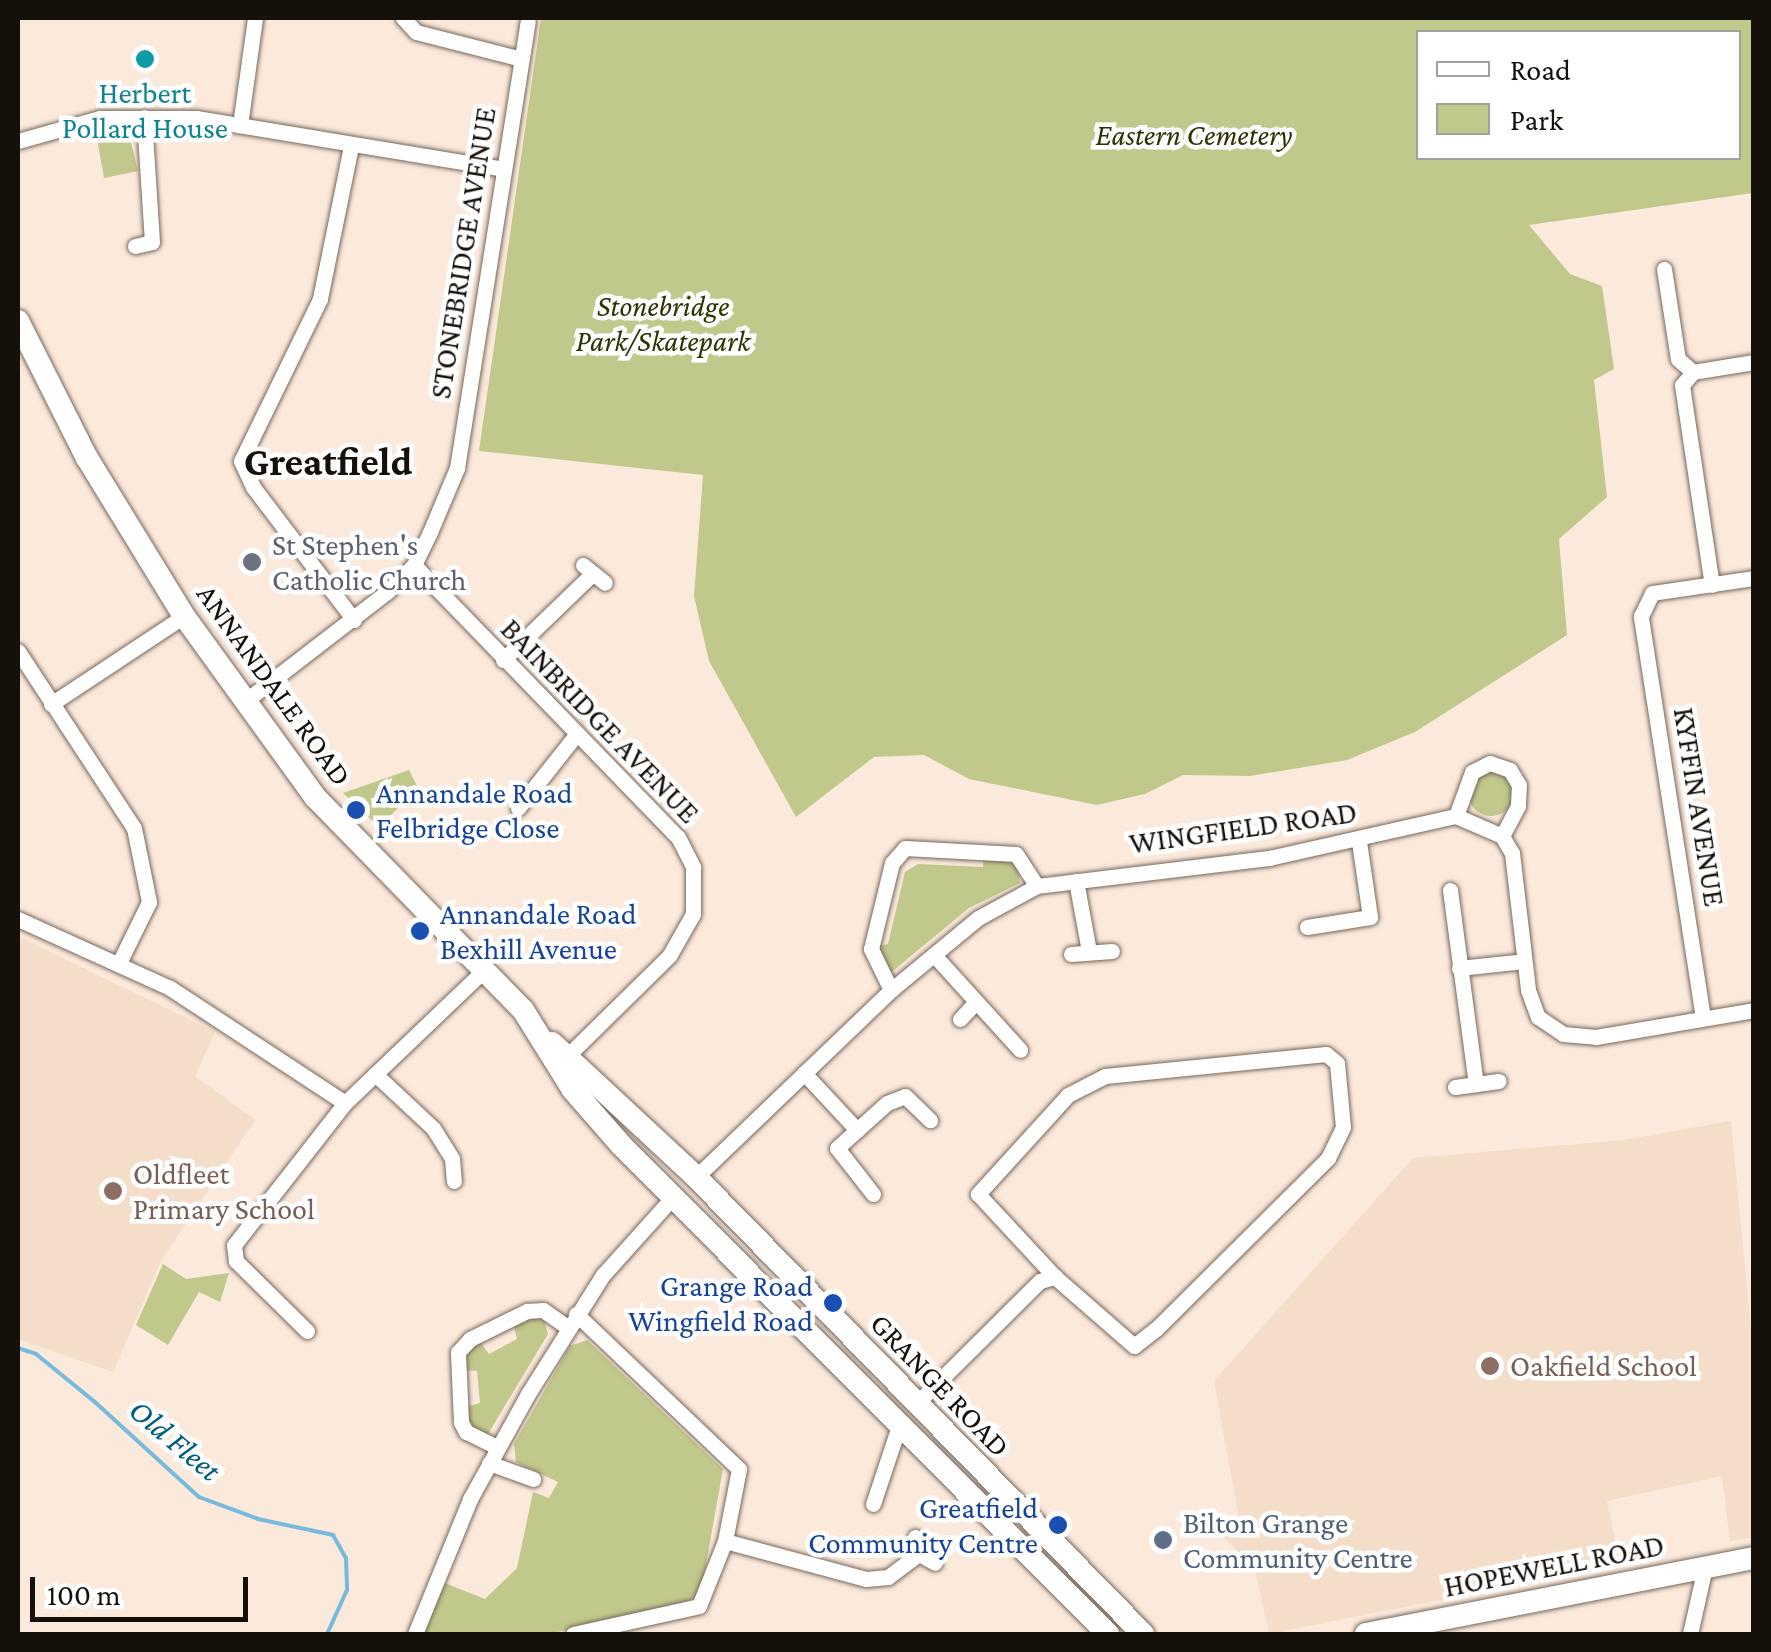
<!DOCTYPE html>
<style>
body{margin:0}
#map{position:relative;width:1771px;height:1652px;overflow:hidden;background:#fbe9db;font-family:"Crimson Pro",serif}
div>[style]{position:absolute}
.built>*{inset:0;background:#f4ddc9}
.green>*{inset:0;background:#c1c88c}
.round{border-radius:50%}
.stream>*{height:4px;margin:-2px;padding:0 2px;transform-origin:2px;border-radius:2px;background:#77badc}
.roads{filter:drop-shadow(0 0 2px #77685b) drop-shadow(0 0 2px #77685b)}
.street>*{height:15px;margin:-7.5px;padding:0 7.5px;transform-origin:7.5px;border-radius:7.5px;background:#fff}
.secondary>*{height:22px;margin:-11px;padding:0 11px;transform-origin:11px;border-radius:11px;background:#fff}
.dots>*{width:28px;height:28px;translate:-50% -50%;box-sizing:border-box;border:5px solid #fff;border-radius:50%}
span{translate:-50% -50%;white-space:nowrap;text-align:center;line-height:1.15;-webkit-text-stroke:9px #fff;paint-order:stroke}
.culture-label{font-size:30px;color:#0d838f}
.park-label{font-size:30px;color:#2f3200;font-style:italic}
.street-label{font-size:30px;color:#16100b}
.worship-label{font-size:30px;color:#5b616d}
.left{translate:0 -50%;text-align:left}
.transit-label{font-size:30px;color:#164399}
.right{translate:-100% -50%;text-align:right}
.education-label{font-size:30px;color:#785e54}
.service-label{font-size:30px;color:#4e5e75}
.water-label{font-size:32px;color:#005c7d;font-style:italic}
.district-label{font-size:40px;color:#16100b;font-weight:700}
.frame{position:absolute;inset:0;border:20px solid #16100b;pointer-events:none}
.legend{position:absolute;left:1416px;top:30px;width:325px;height:130px;box-sizing:border-box;background:#fff;border:2px solid #a29f9d;margin:0;padding:12px 18px;list-style:none;font-size:30px;color:#16100b}
.legend li{display:flex;align-items:center;gap:20px;height:50px}
.legend b{width:50px;border:2px solid #a29f9d}
.scale{position:absolute;left:30px;top:1577px;width:218px;height:45px;box-sizing:border-box;border:5px solid #16100b;border-top:0;padding-left:12px;font-size:30px;line-height:35px;white-space:nowrap;color:#16100b;-webkit-text-stroke:8px #fff;paint-order:stroke}
</style>
<div id="map">
<div class="built">
<div style="clip-path:polygon(18px 936px,215px 1032px,195px 1076px,255px 1120px,161px 1261px,113px 1372px,18px 1339px)"></div>
<div style="clip-path:polygon(1731px 1121px,1753px 1352px,1753px 1537px,1730px 1541px,1722px 1476px,1607px 1501px,1620px 1564px,1269px 1634px,1255px 1569px,1217px 1530px,1239px 1519px,1214px 1381px,1413px 1158px,1624px 1140px)"></div>
</div>
<div class="green">
<div style="clip-path:polygon(evenodd,541px 18px,1753px 18px,1753px 193px,1529px 225px,1570px 274px,1602px 286px,1614px 369px,1594px 380px,1607px 497px,1559px 539px,1567px 635px,1415px 732px,1347px 760px,1250px 776px,1183px 775px,1145px 794px,1097px 805px,969px 779px,924px 755px,874px 757px,796px 817px,709px 661px,694px 596px,703px 475px,479px 451px,541px 18px,1418px 32px,1738px 32px,1738px 158px,1418px 158px,1418px 32px)"></div>
<div style="clip-path:polygon(128px 130px,138px 171px,104px 178px,96px 133px)"></div>
<div style="clip-path:polygon(409px 770px,418px 788px,379px 827px,343px 793px)"></div>
<div class="round" style="left:1468px;top:770px;width:46px;height:46px"></div>
<div style="clip-path:polygon(984px 855px,1006px 857px,1017px 865px,1020px 883px,969px 908px,889px 974px,876px 946px,888px 944px,905px 872px,918px 864px,983px 867px)"></div>
<div style="clip-path:polygon(163px 1264px,186px 1279px,229px 1273px,220px 1302px,199px 1292px,168px 1345px,136px 1325px)"></div>
<div style="clip-path:polygon(527px 1317px,544px 1320px,548px 1334px,488px 1434px,480px 1435px,466px 1422px,465px 1407px,480px 1403px,477px 1371px,464px 1370px,463px 1355px,478px 1339px,489px 1354px,517px 1339px,513px 1322px)"></div>
<div style="clip-path:polygon(587px 1340px,723px 1469px,702px 1587px,686px 1605px,548px 1634px,420px 1634px,442px 1582px,485px 1599px,517px 1568px,533px 1492px,549px 1498px,558px 1482px,516px 1462px,514px 1444px,570px 1346px)"></div>
</div>
<div class="stream">
<div style="left:18px;top:1348px;width:19px;rotate:18deg"></div>
<div style="left:36px;top:1354px;width:77px;rotate:39.2deg"></div>
<div style="left:96px;top:1403px;width:139px;rotate:42.4deg"></div>
<div style="left:199px;top:1497px;width:63px;rotate:20.4deg"></div>
<div style="left:258px;top:1519px;width:77px;rotate:12deg"></div>
<div style="left:333px;top:1535px;width:26px;rotate:61deg"></div>
<div style="left:346px;top:1558px;width:32px;rotate:88deg"></div>
<div style="left:347px;top:1590px;width:48px;rotate:114.4deg"></div>
</div>
<div class="roads">
<div class="street">
<div style="left:403px;top:18px;width:19px;rotate:47deg"></div>
<div style="left:416px;top:32px;width:109px;rotate:14.3deg"></div>
<div style="left:240px;top:125px;width:108px;rotate:-82deg"></div>
<div style="left:18px;top:141px;width:85px;rotate:-15.7deg"></div>
<div style="left:100px;top:118px;width:96px"></div>
<div style="left:196px;top:118px;width:312px;rotate:9.4deg"></div>
<div style="left:351px;top:146px;width:156px;rotate:101.5deg"></div>
<div style="left:320px;top:299px;width:180px;rotate:116deg"></div>
<div style="left:241px;top:461px;width:29px;rotate:65deg"></div>
<div style="left:253px;top:487px;width:167px;rotate:52.8deg"></div>
<div style="left:135px;top:246px;width:17px;rotate:-13deg"></div>
<div style="left:152px;top:242px;width:125px;rotate:-93.7deg"></div>
<div style="left:1664px;top:269px;width:91px;rotate:81.2deg"></div>
<div style="left:1678px;top:359px;width:20px;rotate:41deg"></div>
<div style="left:1693px;top:372px;width:17px;rotate:130deg"></div>
<div style="left:1682px;top:385px;width:202px;rotate:81.5deg"></div>
<div style="left:1693px;top:372px;width:62px;rotate:-9.3deg"></div>
<div style="left:414px;top:565px;width:379px;rotate:45.9deg"></div>
<div style="left:678px;top:837px;width:34px;rotate:63deg"></div>
<div style="left:693px;top:867px;width:47px;rotate:90deg"></div>
<div style="left:693px;top:914px;width:48px;rotate:119.7deg"></div>
<div style="left:669px;top:956px;width:150px;rotate:135.5deg"></div>
<div style="left:583px;top:565px;width:28px;rotate:39deg"></div>
<div style="left:18px;top:651px;width:212px;rotate:56.8deg"></div>
<div style="left:134px;top:828px;width:76px;rotate:78.5deg"></div>
<div style="left:149px;top:902px;width:66px;rotate:116.2deg"></div>
<div style="left:503px;top:660px;width:122px;rotate:-44deg"></div>
<div style="left:244px;top:702px;width:180px;rotate:-37.6deg"></div>
<div style="left:387px;top:592px;width:38px;rotate:-45deg"></div>
<div style="left:414px;top:565px;width:37px;rotate:-64deg"></div>
<div style="left:430px;top:532px;width:69px;rotate:-67.1deg"></div>
<div style="left:457px;top:468px;width:452px;rotate:-81deg"></div>
<div style="left:51px;top:704px;width:159px;rotate:-33.5deg"></div>
<div style="left:518px;top:808px;width:92px;rotate:-51.6deg"></div>
<div style="left:1456px;top:816px;width:47px;rotate:-70deg"></div>
<div style="left:1472px;top:772px;width:20px;rotate:-27deg"></div>
<div style="left:1490px;top:763px;width:21px;rotate:19deg"></div>
<div style="left:1510px;top:770px;width:17px;rotate:59deg"></div>
<div style="left:1519px;top:785px;width:21px;rotate:93deg"></div>
<div style="left:1518px;top:806px;width:34px;rotate:118deg"></div>
<div style="left:1076px;top:881px;width:71px;rotate:79.5deg"></div>
<div style="left:1450px;top:890px;width:196px;rotate:82.4deg"></div>
<div style="left:18px;top:919px;width:167px;rotate:24.4deg"></div>
<div style="left:170px;top:988px;width:209px;rotate:33.3deg"></div>
<div style="left:1307px;top:927px;width:64px;rotate:-9deg"></div>
<div style="left:1370px;top:917px;width:76px;rotate:-98.3deg"></div>
<div style="left:1071px;top:954px;width:41px;rotate:-4.2deg"></div>
<div style="left:934px;top:955px;width:128px;rotate:47.8deg"></div>
<div style="left:1459px;top:968px;width:65px;rotate:-6.1deg"></div>
<div style="left:891px;top:990px;width:46px;rotate:-116deg"></div>
<div style="left:871px;top:949px;width:89px;rotate:-76.3deg"></div>
<div style="left:892px;top:863px;width:20px;rotate:-49deg"></div>
<div style="left:905px;top:848px;width:111px;rotate:3.1deg"></div>
<div style="left:1016px;top:854px;width:38px;rotate:57deg"></div>
<div style="left:1703px;top:1018px;width:407px;rotate:-98.8deg"></div>
<div style="left:1641px;top:616px;width:25px;rotate:-64deg"></div>
<div style="left:1652px;top:593px;width:103px;rotate:-8.4deg"></div>
<div style="left:960px;top:1019px;width:23px;rotate:-47deg"></div>
<div style="left:804px;top:1073px;width:78px;rotate:47.1deg"></div>
<div style="left:375px;top:1074px;width:79px;rotate:43deg"></div>
<div style="left:433px;top:1128px;width:36px;rotate:58deg"></div>
<div style="left:452px;top:1159px;width:22px;rotate:85deg"></div>
<div style="left:1455px;top:1087px;width:44px;rotate:-7.8deg"></div>
<div style="left:696px;top:1177px;width:270px;rotate:-43.8deg"></div>
<div style="left:891px;top:990px;width:113px;rotate:-39.6deg"></div>
<div style="left:978px;top:918px;width:67px;rotate:-28.5deg"></div>
<div style="left:1037px;top:886px;width:234px;rotate:-6.9deg"></div>
<div style="left:1269px;top:858px;width:192px;rotate:-12.7deg"></div>
<div style="left:1456px;top:816px;width:50px;rotate:23.5deg"></div>
<div style="left:1502px;top:836px;width:20px;rotate:60deg"></div>
<div style="left:1512px;top:853px;width:138px;rotate:83.3deg"></div>
<div style="left:1528px;top:990px;width:29px;rotate:70deg"></div>
<div style="left:1538px;top:1017px;width:30px;rotate:34deg"></div>
<div style="left:1563px;top:1034px;width:33px;rotate:5deg"></div>
<div style="left:1596px;top:1037px;width:160px;rotate:-9.7deg"></div>
<div style="left:873px;top:1194px;width:58px;rotate:-128deg"></div>
<div style="left:837px;top:1148px;width:67px;rotate:-42deg"></div>
<div style="left:887px;top:1103px;width:19px;rotate:-21deg"></div>
<div style="left:905px;top:1096px;width:35px;rotate:44deg"></div>
<div style="left:307px;top:1331px;width:100px;rotate:-135.4deg"></div>
<div style="left:236px;top:1261px;width:16px;rotate:-97deg"></div>
<div style="left:234px;top:1245px;width:180px;rotate:-52deg"></div>
<div style="left:345px;top:1103px;width:192px;rotate:-43.7deg"></div>
<div style="left:916px;top:1404px;width:175px;rotate:-44.8deg"></div>
<div style="left:1040px;top:1281px;width:16px;rotate:-15deg"></div>
<div style="left:1055px;top:1277px;width:105px;rotate:41.1deg"></div>
<div style="left:1134px;top:1346px;width:28px;rotate:-38deg"></div>
<div style="left:1156px;top:1329px;width:243px;rotate:-44.8deg"></div>
<div style="left:1328px;top:1158px;width:34px;rotate:-64deg"></div>
<div style="left:1343px;top:1127px;width:64px;rotate:-95.4deg"></div>
<div style="left:1337px;top:1063px;width:14px;rotate:-141deg"></div>
<div style="left:1326px;top:1054px;width:222px;rotate:174.3deg"></div>
<div style="left:1105px;top:1076px;width:42px;rotate:152.8deg"></div>
<div style="left:1068px;top:1095px;width:134px;rotate:132.3deg"></div>
<div style="left:978px;top:1194px;width:113px;rotate:47.1deg"></div>
<div style="left:497px;top:1447px;width:34px;rotate:-154deg"></div>
<div style="left:466px;top:1432px;width:11px;rotate:-117deg"></div>
<div style="left:461px;top:1422px;width:70px;rotate:-92.5deg"></div>
<div style="left:458px;top:1352px;width:18px;rotate:-47deg"></div>
<div style="left:470px;top:1339px;width:64px;rotate:-26.2deg"></div>
<div style="left:527px;top:1311px;width:16px;rotate:-4deg"></div>
<div style="left:543px;top:1310px;width:29px;rotate:35deg"></div>
<div style="left:489px;top:1463px;width:47px;rotate:20deg"></div>
<div style="left:873px;top:1504px;width:85px;rotate:-71.6deg"></div>
<div style="left:915px;top:1537px;width:17px;rotate:77deg"></div>
<div style="left:919px;top:1554px;width:18px;rotate:29deg"></div>
<div style="left:725px;top:1541px;width:146px;rotate:15.1deg"></div>
<div style="left:866px;top:1579px;width:22px;rotate:-5deg"></div>
<div style="left:888px;top:1577px;width:39px;rotate:-37deg"></div>
<div style="left:415px;top:1634px;width:146px;rotate:-67.8deg"></div>
<div style="left:470px;top:1499px;width:120px;rotate:-61.1deg"></div>
<div style="left:528px;top:1394px;width:141px;rotate:-57.8deg"></div>
<div style="left:603px;top:1275px;width:105px;rotate:-48.1deg"></div>
<div style="left:573px;top:1634px;width:129px;rotate:-12.5deg"></div>
<div style="left:699px;top:1606px;width:70px;rotate:-68.2deg"></div>
<div style="left:725px;top:1541px;width:73px;rotate:-79deg"></div>
<div style="left:739px;top:1469px;width:225px;rotate:-136.4deg"></div>
<div style="left:1690px;top:1634px;width:69px;rotate:-77.4deg"></div>
</div>
<div class="secondary">
<div style="left:18px;top:321px;width:153px;rotate:63.3deg"></div>
<div style="left:87px;top:458px;width:185px;rotate:58.5deg"></div>
<div style="left:184px;top:616px;width:223px;rotate:54.1deg"></div>
<div style="left:315px;top:797px;width:298px;rotate:45.7deg"></div>
<div style="left:523px;top:1010px;width:94px;rotate:58deg"></div>
<div style="left:573px;top:1090px;width:74px;rotate:48.8deg"></div>
<div style="left:622px;top:1146px;width:689px;rotate:45.12deg"></div>
<div style="left:552px;top:1043px;width:197px;rotate:42.9deg"></div>
<div style="left:696px;top:1177px;width:639px;rotate:45.63deg"></div>
<div style="left:1366px;top:1634px;width:395px;rotate:-11.1deg"></div>
</div>
</div>
<div class="dots">
<div style="left:145px;top:59px;background:#0f9aa8"></div>
<div style="left:252px;top:562px;background:#6b7280"></div>
<div style="left:356px;top:810px;background:#1a4fb4"></div>
<div style="left:420px;top:931px;background:#1a4fb4"></div>
<div style="left:113px;top:1191px;background:#8d6e63"></div>
<div style="left:833px;top:1303px;background:#1a4fb4"></div>
<div style="left:1490px;top:1366px;background:#8d6e63"></div>
<div style="left:1058px;top:1525px;background:#1a4fb4"></div>
<div style="left:1163px;top:1540px;background:#5c6f8a"></div>
</div>
<div class="culture-label">
<span style="left:145px;top:110px">Herbert<br>Pollard House</span>
</div>
<div class="park-label">
<span style="left:1194px;top:135px">Eastern Cemetery</span>
<span style="left:663px;top:323px">Stonebridge<br>Park/Skatepark</span>
</div>
<div class="street-label">
<span style="left:463px;top:253px;rotate:-81deg">STONEBRIDGE AVENUE</span>
<span style="left:274px;top:685px;rotate:54deg">ANNANDALE ROAD</span>
<span style="left:600px;top:721px;rotate:46deg">BAINBRIDGE AVENUE</span>
<span style="left:1699px;top:807px;rotate:81deg">KYFFIN AVENUE</span>
<span style="left:1243px;top:828px;rotate:-8deg">WINGFIELD ROAD</span>
<span style="left:940px;top:1385px;rotate:46deg">GRANGE ROAD</span>
<span style="left:1554px;top:1566px;rotate:-11deg">HOPEWELL ROAD</span>
</div>
<div class="worship-label">
<span class="left" style="left:272px;top:562px">St Stephen's<br>Catholic Church</span>
</div>
<div class="transit-label">
<span class="left" style="left:376px;top:810px">Annandale Road<br>Felbridge Close</span>
<span class="left" style="left:440px;top:931px">Annandale Road<br>Bexhill Avenue</span>
<span class="right" style="left:813px;top:1303px">Grange Road<br>Wingfield Road</span>
<span class="right" style="left:1038px;top:1525px">Greatfield<br>Community Centre</span>
</div>
<div class="education-label">
<span class="left" style="left:133px;top:1191px">Oldfleet<br>Primary School</span>
<span class="left" style="left:1510px;top:1366px">Oakfield School</span>
</div>
<div class="service-label">
<span class="left" style="left:1183px;top:1540px">Bilton Grange<br>Community Centre</span>
</div>
<div class="water-label">
<span style="left:175px;top:1440px;rotate:40deg">Old Fleet</span>
</div>
<div class="district-label">
<span style="left:328px;top:462px">Greatfield</span>
</div>
<div class="frame"></div>
<ul class="legend">
<li><b style="height:12px;background:#fff"></b>Road</li>
<li><b style="height:28px;background:#c1c88c"></b>Park</li>
</ul>
<div class="scale">100 m</div>
</div>
